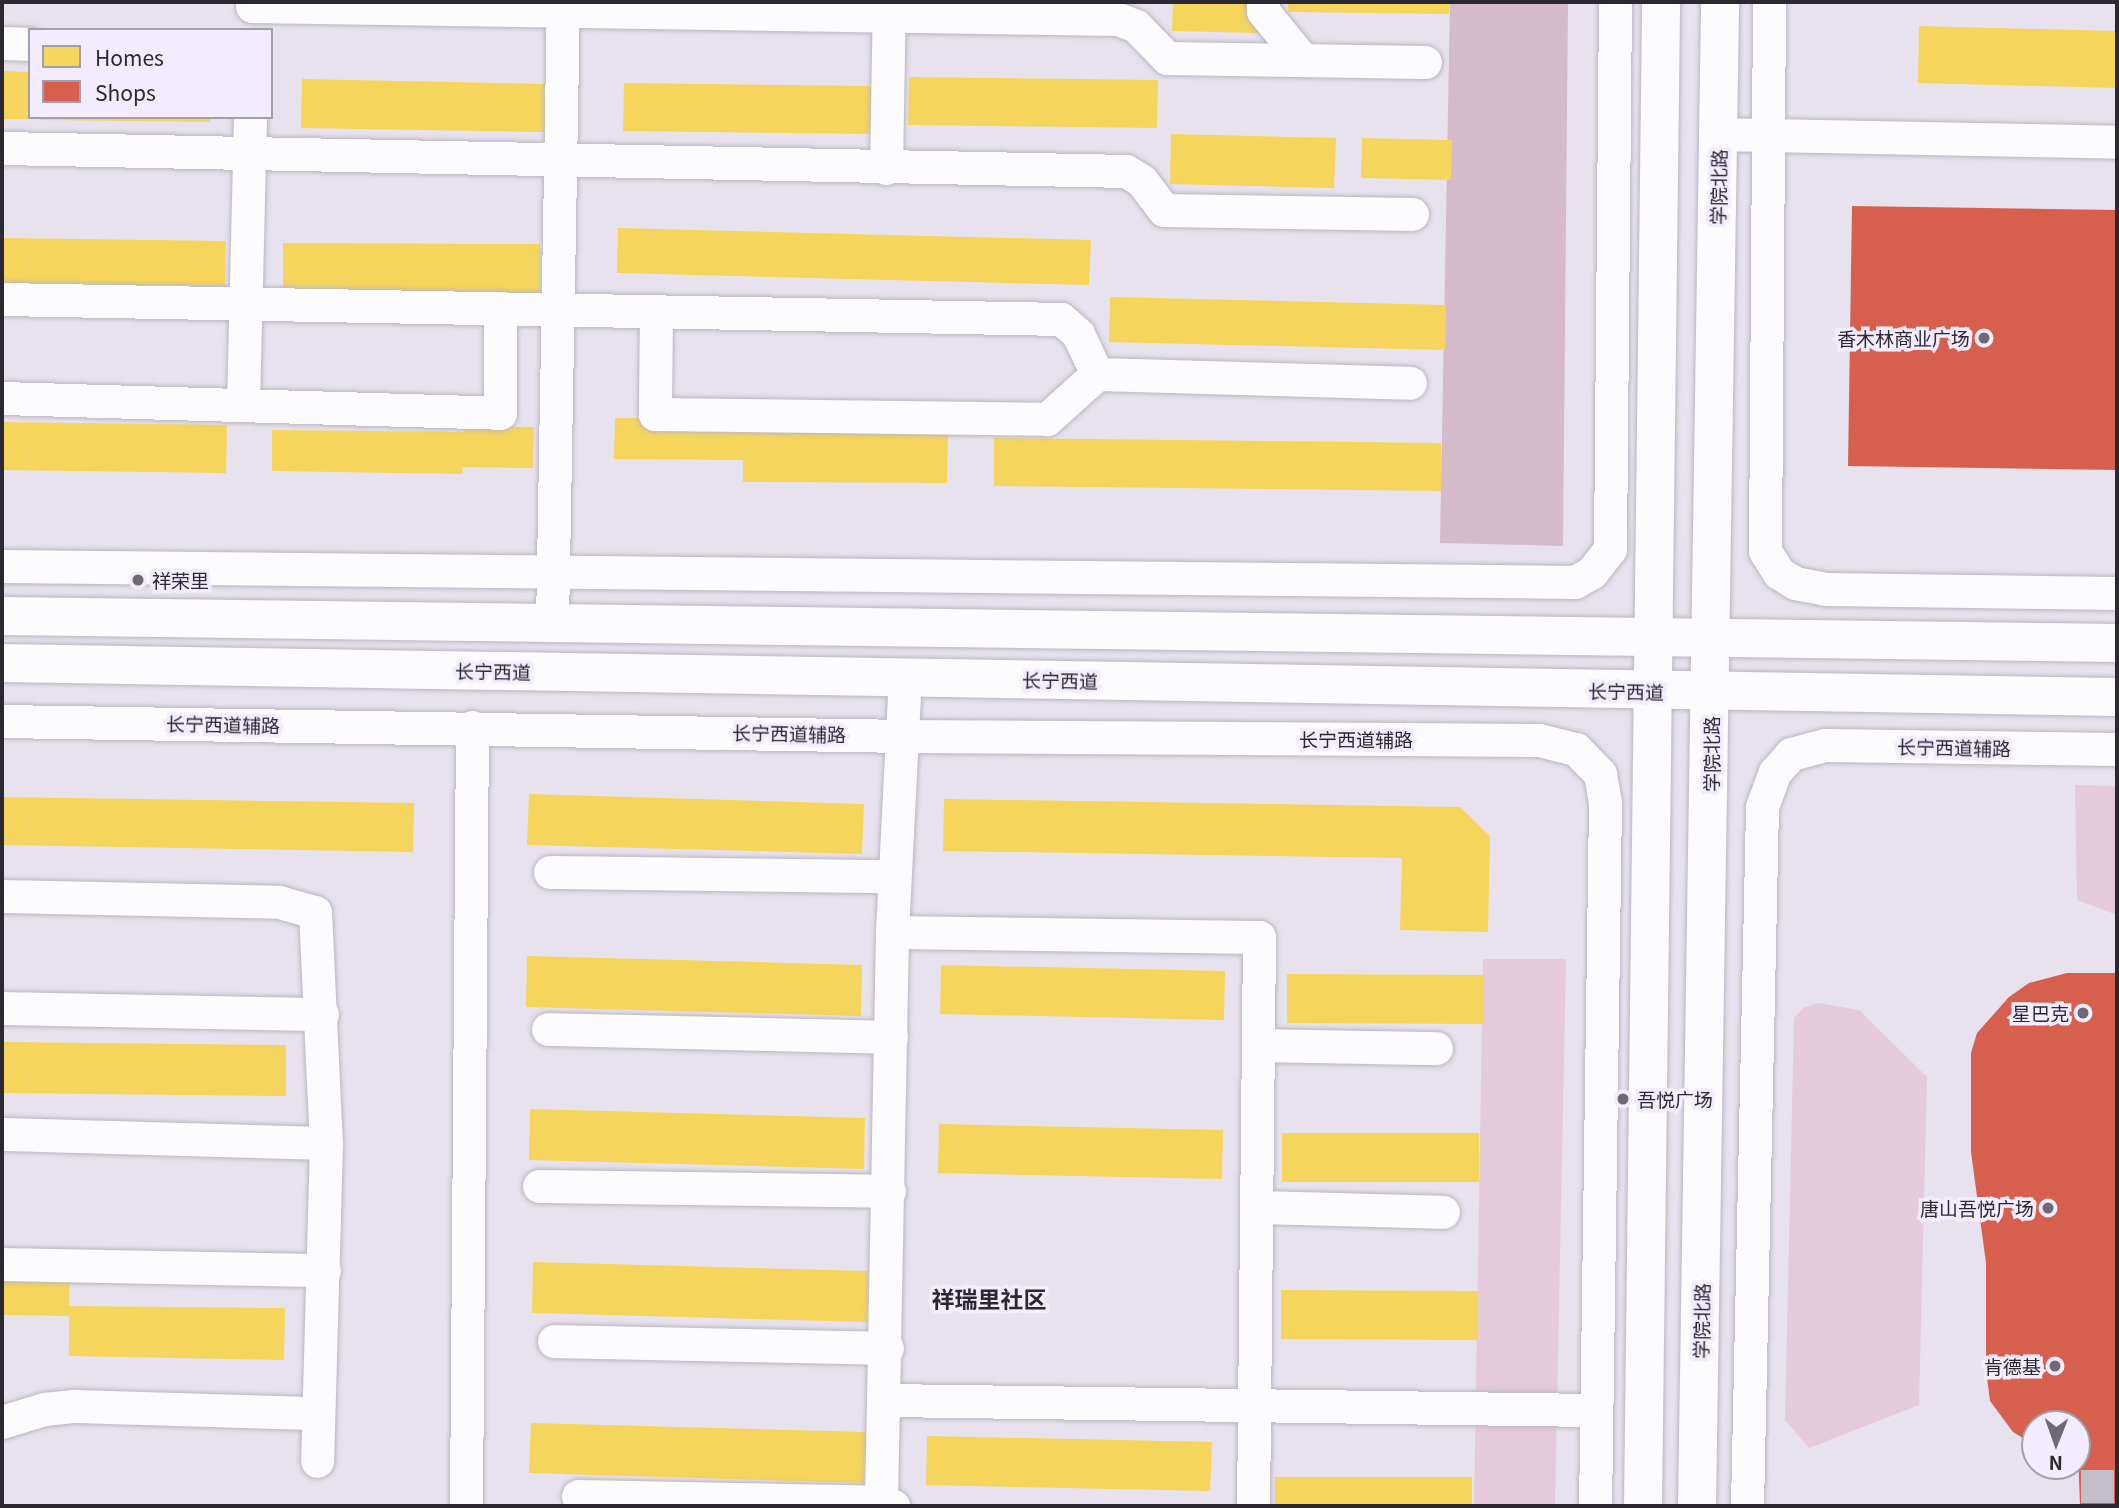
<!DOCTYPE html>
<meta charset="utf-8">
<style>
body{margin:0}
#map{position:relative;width:2119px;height:1508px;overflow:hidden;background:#e8e2ef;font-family:Georgia,"Noto Sans SC",serif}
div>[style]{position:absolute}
.green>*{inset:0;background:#e4cada}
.forest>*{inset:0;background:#d5baca}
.homes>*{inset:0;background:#f6d55c}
.shops>*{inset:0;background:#d6604d}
.minor-tunnel>*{height:33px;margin-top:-16.5px;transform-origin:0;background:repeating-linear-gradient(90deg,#c2bdc9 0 33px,transparent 0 50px)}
.roads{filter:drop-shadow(0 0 2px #bab6c0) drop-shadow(0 0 2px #bab6c0)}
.minor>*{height:33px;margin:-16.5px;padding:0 16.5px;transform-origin:16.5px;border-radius:16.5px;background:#fcfbfd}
.major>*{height:38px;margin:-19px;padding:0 19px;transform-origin:19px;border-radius:19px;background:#fcfbfd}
.dots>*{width:19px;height:19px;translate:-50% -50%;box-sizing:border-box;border:4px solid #f3ecfe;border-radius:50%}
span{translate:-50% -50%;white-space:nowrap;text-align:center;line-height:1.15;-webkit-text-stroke:7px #f3ecfe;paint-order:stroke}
.street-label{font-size:19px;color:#2c2831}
.poi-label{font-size:19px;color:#2c2831}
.right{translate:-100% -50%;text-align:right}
.left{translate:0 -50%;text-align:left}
.quarter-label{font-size:23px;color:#2c2831;font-weight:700}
.frame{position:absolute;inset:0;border:4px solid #2c2831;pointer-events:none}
.legend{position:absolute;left:28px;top:28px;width:245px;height:91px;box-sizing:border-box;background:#f3ecfe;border:2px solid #a39eac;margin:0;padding:9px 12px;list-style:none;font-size:21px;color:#2c2831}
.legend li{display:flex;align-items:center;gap:14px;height:35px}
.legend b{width:35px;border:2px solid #a39eac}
.north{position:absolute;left:2021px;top:1410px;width:70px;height:70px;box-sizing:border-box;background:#f3ecfe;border:2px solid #a39eac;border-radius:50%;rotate:181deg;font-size:19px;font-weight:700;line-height:28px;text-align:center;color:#2c2831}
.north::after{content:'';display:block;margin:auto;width:24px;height:32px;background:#6e6974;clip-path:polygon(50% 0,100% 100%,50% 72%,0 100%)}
</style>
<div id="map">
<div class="green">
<div style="clip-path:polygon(2075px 785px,2117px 786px,2117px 915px,2077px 900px)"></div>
<div style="clip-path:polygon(1483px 959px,1566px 959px,1555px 1506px,1474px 1506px)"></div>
<div style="clip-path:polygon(1818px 1003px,1859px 1010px,1927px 1077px,1919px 1405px,1809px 1448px,1785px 1420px,1794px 1018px,1803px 1008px)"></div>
</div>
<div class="forest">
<div style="clip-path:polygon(1450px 2px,1568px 2px,1563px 546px,1440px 543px)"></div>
</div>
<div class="homes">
<div style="clip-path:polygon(1173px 2px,1259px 2px,1259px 33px,1172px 31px)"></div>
<div style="clip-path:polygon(1288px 2px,1449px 2px,1449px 14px,1288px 12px)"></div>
<div style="clip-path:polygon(1919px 26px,2117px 31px,2117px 88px,1918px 83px)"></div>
<div style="clip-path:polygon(2px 71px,30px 72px,30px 119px,2px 119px)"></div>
<div style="clip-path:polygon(909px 77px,1158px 80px,1157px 128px,908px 125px)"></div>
<div style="clip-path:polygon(302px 79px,546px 84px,545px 132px,301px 128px)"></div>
<div style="clip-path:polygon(624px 83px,873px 86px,873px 134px,623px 131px)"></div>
<div style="clip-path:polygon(41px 117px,210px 117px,210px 122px,41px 120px)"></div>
<div style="clip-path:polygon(1171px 134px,1336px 138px,1334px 188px,1170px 184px)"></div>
<div style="clip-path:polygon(1362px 138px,1452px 140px,1451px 180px,1361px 178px)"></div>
<div style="clip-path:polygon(618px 228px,1091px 240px,1089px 285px,617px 273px)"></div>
<div style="clip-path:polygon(2px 238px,226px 241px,225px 286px,2px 283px)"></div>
<div style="clip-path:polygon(283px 243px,540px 244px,540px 294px,283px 292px)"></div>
<div style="clip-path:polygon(1110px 297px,1446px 305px,1445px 350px,1109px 342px)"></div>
<div style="clip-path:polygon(615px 418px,750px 419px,948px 433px,947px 483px,743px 482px,743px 460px,614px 459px)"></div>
<div style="clip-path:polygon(2px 422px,227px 425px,226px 473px,2px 470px)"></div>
<div style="clip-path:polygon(464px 426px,534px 427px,533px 468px,462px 467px,463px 474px,272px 471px,272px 430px,464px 432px)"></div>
<div style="clip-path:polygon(994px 438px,1441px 443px,1441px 491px,994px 486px)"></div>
<div style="clip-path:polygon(529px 794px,864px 804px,862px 854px,527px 845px)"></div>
<div style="clip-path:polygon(2px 797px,414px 803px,413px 852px,2px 845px)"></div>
<div style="clip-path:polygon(944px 799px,1460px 807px,1490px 836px,1488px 932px,1400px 930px,1402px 858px,943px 851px)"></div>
<div style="clip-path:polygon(527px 956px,862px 965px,861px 1016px,526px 1007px)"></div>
<div style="clip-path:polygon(941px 965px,1225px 971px,1224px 1020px,940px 1014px)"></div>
<div style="clip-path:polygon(1287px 974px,1484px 975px,1484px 1024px,1287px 1023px)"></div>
<div style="clip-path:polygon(2px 1042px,286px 1045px,286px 1096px,2px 1093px)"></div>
<div style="clip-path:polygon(530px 1109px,865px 1118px,864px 1169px,529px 1160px)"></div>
<div style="clip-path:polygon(939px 1124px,1223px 1130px,1222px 1179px,938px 1173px)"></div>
<div style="clip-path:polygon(1282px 1133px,1479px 1133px,1479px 1182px,1282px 1182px)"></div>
<div style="clip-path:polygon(2px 1260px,70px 1273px,69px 1306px,285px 1308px,284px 1360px,69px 1356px,69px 1316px,2px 1315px)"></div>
<div style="clip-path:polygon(533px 1262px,868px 1271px,867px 1322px,532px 1313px)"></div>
<div style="clip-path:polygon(1281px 1290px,1478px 1291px,1478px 1340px,1281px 1339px)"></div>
<div style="clip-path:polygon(531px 1423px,866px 1432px,864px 1483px,529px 1473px)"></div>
<div style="clip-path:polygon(927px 1436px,1212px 1442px,1210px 1491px,926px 1485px)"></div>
<div style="clip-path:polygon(1275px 1477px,1472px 1477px,1472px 1506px,1275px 1506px)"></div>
</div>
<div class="shops">
<div style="clip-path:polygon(1852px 206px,2117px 210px,2117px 470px,1848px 466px)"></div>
<div style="clip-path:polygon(2067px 973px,2117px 973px,2117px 1506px,2080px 1506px,2077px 1424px,2035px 1424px,2035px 1445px,2013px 1432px,1990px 1401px,1986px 1370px,1986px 1263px,1971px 1152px,1971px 1053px,1977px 1033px,2009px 997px,2029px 983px)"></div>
</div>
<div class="minor-tunnel">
<div style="left:2081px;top:1486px;width:36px"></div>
</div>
<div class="roads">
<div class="minor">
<div style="left:1263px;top:2px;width:9px;rotate:90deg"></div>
<div style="left:1263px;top:11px;width:62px;rotate:50.9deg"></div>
<div style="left:1769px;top:2px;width:549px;rotate:90.42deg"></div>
<div style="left:1765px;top:551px;width:26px;rotate:58deg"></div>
<div style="left:1779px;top:573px;width:19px;rotate:32deg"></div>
<div style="left:1795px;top:583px;width:31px;rotate:11deg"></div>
<div style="left:1825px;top:589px;width:292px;rotate:0.8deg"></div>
<div style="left:252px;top:6px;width:866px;rotate:0.86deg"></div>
<div style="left:1118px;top:19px;width:19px;rotate:21deg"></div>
<div style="left:1136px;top:26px;width:45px;rotate:45.9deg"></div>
<div style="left:1167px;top:58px;width:258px;rotate:0.9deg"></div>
<div style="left:2px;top:43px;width:28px;rotate:2deg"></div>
<div style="left:1718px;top:134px;width:399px;rotate:1.1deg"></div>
<div style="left:2px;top:148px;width:1124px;rotate:1.17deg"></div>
<div style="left:1126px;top:171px;width:19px;rotate:32deg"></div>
<div style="left:1142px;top:181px;width:36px;rotate:53deg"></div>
<div style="left:1164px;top:210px;width:248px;rotate:0.9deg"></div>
<div style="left:886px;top:168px;width:166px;rotate:-89deg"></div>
<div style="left:2px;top:299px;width:1059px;rotate:1.08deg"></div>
<div style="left:1061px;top:319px;width:23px;rotate:41deg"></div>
<div style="left:1078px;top:334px;width:44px;rotate:64.6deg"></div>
<div style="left:1097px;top:374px;width:313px;rotate:1.6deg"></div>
<div style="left:656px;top:311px;width:103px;rotate:90.6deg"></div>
<div style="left:655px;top:414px;width:392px;rotate:0.7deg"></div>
<div style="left:1047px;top:419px;width:67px;rotate:-42deg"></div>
<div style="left:2px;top:398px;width:498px;rotate:1.7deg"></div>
<div style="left:500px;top:413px;width:103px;rotate:-90deg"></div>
<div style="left:243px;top:405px;width:288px;rotate:-88.6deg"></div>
<div style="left:2px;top:566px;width:1573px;rotate:0.58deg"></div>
<div style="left:1575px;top:582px;width:20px;rotate:-30deg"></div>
<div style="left:1592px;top:572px;width:29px;rotate:-52deg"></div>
<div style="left:1610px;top:549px;width:547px;rotate:-89.48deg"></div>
<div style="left:552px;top:624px;width:622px;rotate:-88.99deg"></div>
<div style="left:2px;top:721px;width:902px;rotate:0.95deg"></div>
<div style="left:904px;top:736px;width:635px;rotate:0.36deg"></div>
<div style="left:1539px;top:740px;width:38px;rotate:14deg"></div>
<div style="left:1576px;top:749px;width:35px;rotate:46deg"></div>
<div style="left:1600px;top:774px;width:28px;rotate:80deg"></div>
<div style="left:1605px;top:802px;width:704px;rotate:90.81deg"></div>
<div style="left:550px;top:872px;width:344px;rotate:0.7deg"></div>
<div style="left:2px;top:896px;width:277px;rotate:1.2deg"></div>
<div style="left:279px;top:902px;width:37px;rotate:16deg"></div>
<div style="left:315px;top:912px;width:231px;rotate:87.3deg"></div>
<div style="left:326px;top:1143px;width:318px;rotate:91.6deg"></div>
<div style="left:892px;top:932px;width:367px;rotate:0.8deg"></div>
<div style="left:1259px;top:937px;width:569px;rotate:90.6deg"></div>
<div style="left:2px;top:1008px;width:320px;rotate:1.1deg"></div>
<div style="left:548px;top:1029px;width:343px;rotate:1.3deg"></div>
<div style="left:1258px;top:1045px;width:178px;rotate:1deg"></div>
<div style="left:2px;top:1134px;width:324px;rotate:1.6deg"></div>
<div style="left:539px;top:1186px;width:350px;rotate:0.8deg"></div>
<div style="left:1256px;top:1207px;width:187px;rotate:1.5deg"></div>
<div style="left:2px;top:1264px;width:322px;rotate:1.1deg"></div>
<div style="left:554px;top:1341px;width:333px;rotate:1.2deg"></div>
<div style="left:886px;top:1400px;width:710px;rotate:0.81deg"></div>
<div style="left:2px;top:1422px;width:44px;rotate:-17.2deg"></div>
<div style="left:44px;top:1409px;width:31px;rotate:-6deg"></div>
<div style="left:75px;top:1406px;width:243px;rotate:1.7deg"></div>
<div style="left:578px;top:1496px;width:303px;rotate:1.1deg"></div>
<div style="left:881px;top:1502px;width:13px;rotate:18deg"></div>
<div style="left:881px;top:1502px;width:570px;rotate:-88.89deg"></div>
<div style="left:892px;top:932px;width:255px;rotate:-87.1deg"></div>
<div style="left:466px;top:1506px;width:779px;rotate:-89.56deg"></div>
<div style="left:1747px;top:1506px;width:699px;rotate:-88.77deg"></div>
<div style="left:1762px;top:807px;width:37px;rotate:-70deg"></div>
<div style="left:1775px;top:772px;width:24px;rotate:-48deg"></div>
<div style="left:1791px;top:754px;width:35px;rotate:-15deg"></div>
<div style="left:1825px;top:745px;width:292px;rotate:0.8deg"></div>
</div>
<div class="major">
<div style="left:2px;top:616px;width:2115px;rotate:0.73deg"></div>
<div style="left:2px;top:663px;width:2115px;rotate:0.92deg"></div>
<div style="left:1643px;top:1506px;width:1504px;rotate:-89.31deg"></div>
<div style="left:1697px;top:1506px;width:1504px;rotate:-89.12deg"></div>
</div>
</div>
<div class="dots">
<div style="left:1984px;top:338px;background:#6e6974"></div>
<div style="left:138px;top:580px;background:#6e6974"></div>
<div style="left:2083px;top:1013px;background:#6e6974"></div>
<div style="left:1623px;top:1099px;background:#6e6974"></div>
<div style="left:2048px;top:1208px;background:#6e6974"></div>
<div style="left:2055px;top:1366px;background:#6e6974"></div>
</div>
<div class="street-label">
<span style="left:1718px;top:187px;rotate:-89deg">学院北路</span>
<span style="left:493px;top:671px;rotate:1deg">长宁西道</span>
<span style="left:1060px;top:680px;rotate:1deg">长宁西道</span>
<span style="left:1626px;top:691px;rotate:1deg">长宁西道</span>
<span style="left:223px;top:724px;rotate:1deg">长宁西道辅路</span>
<span style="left:789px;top:733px;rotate:1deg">长宁西道辅路</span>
<span style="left:1356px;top:739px">长宁西道辅路</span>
<span style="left:1954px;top:747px;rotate:1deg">长宁西道辅路</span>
<span style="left:1711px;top:754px;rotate:-90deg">学院北路</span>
<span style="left:1701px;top:1321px;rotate:-89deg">学院北路</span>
</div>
<div class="poi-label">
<span class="right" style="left:1970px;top:338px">香木林商业广场</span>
<span class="left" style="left:152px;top:580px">祥荣里</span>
<span class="right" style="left:2069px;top:1013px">星巴克</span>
<span class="left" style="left:1637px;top:1099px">吾悦广场</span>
<span class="right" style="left:2034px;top:1208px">唐山吾悦广场</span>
<span class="right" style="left:2041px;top:1366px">肯德基</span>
</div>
<div class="quarter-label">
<span style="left:989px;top:1298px">祥瑞里社区</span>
</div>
<div class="frame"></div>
<ul class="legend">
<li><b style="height:19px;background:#f6d55c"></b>Homes</li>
<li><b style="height:19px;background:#d6604d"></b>Shops</li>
</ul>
<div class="north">N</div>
</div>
